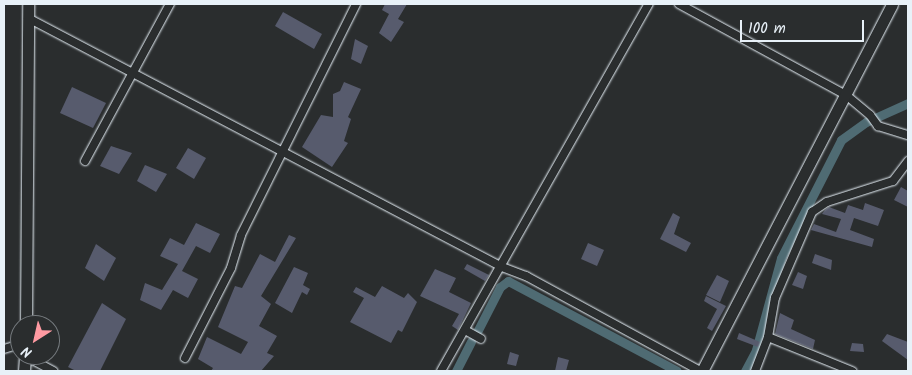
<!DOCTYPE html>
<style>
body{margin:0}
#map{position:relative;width:912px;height:375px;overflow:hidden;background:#2a2d2e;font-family:Kalam,sans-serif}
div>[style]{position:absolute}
.canal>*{height:9px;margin:-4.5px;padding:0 4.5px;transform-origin:4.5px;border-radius:4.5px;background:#4f6b73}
.building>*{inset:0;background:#575b6d}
.roads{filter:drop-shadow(0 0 1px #e8f1f8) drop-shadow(0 0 1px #e8f1f8)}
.street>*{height:8px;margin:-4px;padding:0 4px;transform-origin:4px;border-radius:4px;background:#2a2d2e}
.secondary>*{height:11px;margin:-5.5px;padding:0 5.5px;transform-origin:5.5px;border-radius:5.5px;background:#2a2d2e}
span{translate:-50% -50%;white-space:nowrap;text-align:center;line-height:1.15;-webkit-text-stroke:5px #2a2d2e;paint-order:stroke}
.frame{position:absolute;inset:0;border:5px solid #e8f1f8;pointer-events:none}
.north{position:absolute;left:10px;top:315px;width:50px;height:50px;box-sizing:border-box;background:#2a2d2e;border:1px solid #767b7f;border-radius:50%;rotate:215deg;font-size:14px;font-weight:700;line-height:20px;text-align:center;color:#e8f1f8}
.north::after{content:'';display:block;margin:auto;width:18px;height:22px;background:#ff9aa2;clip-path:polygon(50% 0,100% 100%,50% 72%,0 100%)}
.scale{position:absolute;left:740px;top:20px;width:124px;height:22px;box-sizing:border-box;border:2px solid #e8f1f8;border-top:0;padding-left:6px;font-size:15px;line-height:18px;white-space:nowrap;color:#e8f1f8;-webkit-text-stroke:4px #2a2d2e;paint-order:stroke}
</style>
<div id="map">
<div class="canal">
<div style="left:478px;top:330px;width:48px;rotate:-62.9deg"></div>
<div style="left:500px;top:287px;width:10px;rotate:-37deg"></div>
<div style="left:508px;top:281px;width:191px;rotate:28deg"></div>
<div style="left:456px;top:371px;width:33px;rotate:-63deg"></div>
<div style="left:745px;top:371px;width:24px;rotate:-62deg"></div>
<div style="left:756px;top:350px;width:95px;rotate:-74.8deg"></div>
<div style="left:781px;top:258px;width:132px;rotate:-63deg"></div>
<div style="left:841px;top:140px;width:31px;rotate:-36deg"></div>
<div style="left:866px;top:122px;width:46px;rotate:-24.3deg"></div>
</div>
<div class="building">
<div style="clip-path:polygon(385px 4px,407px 4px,398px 19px,404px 22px,391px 42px,379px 33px,389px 14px,382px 10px)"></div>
<div style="clip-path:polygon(283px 12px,322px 34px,314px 49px,275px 26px)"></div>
<div style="clip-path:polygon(355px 39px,368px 46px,361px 64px,351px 59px)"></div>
<div style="clip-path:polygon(344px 82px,361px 89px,348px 117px,351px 119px,344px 141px,348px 143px,332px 167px,302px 147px,321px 115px,333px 117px,333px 94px,340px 91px)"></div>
<div style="clip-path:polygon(72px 87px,106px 103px,93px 128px,60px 113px)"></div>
<div style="clip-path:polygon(111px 146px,132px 153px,119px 174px,100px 166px)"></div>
<div style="clip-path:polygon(188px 148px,206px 158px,194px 179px,176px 168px)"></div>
<div style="clip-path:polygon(145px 165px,167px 174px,156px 192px,137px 181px)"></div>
<div style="clip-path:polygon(901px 187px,908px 191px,908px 207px,894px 200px)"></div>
<div style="clip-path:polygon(865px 203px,884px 210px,878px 226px,854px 218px,850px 230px,874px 239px,872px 247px,811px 230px,814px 224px,836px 232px,841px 219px,822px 214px,825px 210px,829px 207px,845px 213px,848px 205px,863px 210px)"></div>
<div style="clip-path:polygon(673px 213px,680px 217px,674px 234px,691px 243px,686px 252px,660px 239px)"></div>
<div style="clip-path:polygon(196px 223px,220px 234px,210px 253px,196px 246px,182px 271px,198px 279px,188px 298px,173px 290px,161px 310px,140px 300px,145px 283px,162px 290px,178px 264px,160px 256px,170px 238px,184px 245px)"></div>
<div style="clip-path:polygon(289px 235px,296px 238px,261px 296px,271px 304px,259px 326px,277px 336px,267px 353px,274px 356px,261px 371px,211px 371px,213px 368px,198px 359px,207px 337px,241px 354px,248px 342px,218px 327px,235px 286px,242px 288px,260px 254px,275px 262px)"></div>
<div style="clip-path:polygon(588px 243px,604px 250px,597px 266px,581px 259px)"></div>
<div style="clip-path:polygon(96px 244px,116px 258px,104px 281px,85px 268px)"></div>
<div style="clip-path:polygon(815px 254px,832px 260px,831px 270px,812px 263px)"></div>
<div style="clip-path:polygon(467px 264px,489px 275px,485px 281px,464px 269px)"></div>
<div style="clip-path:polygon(294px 267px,308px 273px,303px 285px,310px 289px,307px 295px,302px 292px,292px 313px,275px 303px)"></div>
<div style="clip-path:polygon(435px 269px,456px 278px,449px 292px,471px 303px,458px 330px,452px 326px,459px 314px,420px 296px)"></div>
<div style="clip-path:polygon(798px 272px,807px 276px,803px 289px,792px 285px)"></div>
<div style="clip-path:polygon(717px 275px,729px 281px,720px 302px,706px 295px)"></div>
<div style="clip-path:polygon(382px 286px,404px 298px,408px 293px,417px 302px,402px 332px,398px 330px,391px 343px,350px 322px,364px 298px,353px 292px,356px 287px,375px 297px)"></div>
<div style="clip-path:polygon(706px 296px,726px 306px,712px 331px,707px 328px,717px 309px,704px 301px)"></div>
<div style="clip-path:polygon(102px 303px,126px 319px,100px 371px,76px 371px,68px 367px)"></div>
<div style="clip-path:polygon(780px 313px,794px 320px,791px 329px,815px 340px,813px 349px,775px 334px)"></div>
<div style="clip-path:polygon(739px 333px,760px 342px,758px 347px,737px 339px)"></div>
<div style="clip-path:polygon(887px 334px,908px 342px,908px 360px,882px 341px)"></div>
<div style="clip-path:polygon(852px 343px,863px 344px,864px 352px,850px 351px)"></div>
<div style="clip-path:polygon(510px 352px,519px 355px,516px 366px,507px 364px)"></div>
<div style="clip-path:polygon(558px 357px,569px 360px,566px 371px,555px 371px)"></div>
</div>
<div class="roads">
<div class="street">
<div style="left:679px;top:4px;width:190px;rotate:28.6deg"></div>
<div style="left:846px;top:95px;width:31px;rotate:40deg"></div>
<div style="left:870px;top:115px;width:14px;rotate:54deg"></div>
<div style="left:878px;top:126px;width:31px;rotate:17deg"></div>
<div style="left:28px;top:18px;width:535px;rotate:27.71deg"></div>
<div style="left:502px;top:267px;width:26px;rotate:21deg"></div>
<div style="left:526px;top:276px;width:198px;rotate:28.6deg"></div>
<div style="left:85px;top:161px;width:179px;rotate:-61.6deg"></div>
<div style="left:465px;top:330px;width:18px;rotate:29deg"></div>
<div style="left:768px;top:337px;width:91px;rotate:22deg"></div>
<div style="left:4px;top:349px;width:17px;rotate:-17deg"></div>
<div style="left:25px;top:356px;width:32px;rotate:28deg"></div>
<div style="left:185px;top:358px;width:101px;rotate:-62.9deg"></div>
<div style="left:231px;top:268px;width:34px;rotate:-73deg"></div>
<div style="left:241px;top:235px;width:258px;rotate:-63.5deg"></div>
<div style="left:441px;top:371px;width:422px;rotate:-60.5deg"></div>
<div style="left:755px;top:371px;width:36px;rotate:-69deg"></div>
<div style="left:768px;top:337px;width:40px;rotate:-80deg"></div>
<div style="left:775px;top:298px;width:94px;rotate:-66.7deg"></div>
<div style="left:812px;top:212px;width:18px;rotate:-34deg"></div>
<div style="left:827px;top:202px;width:69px;rotate:-17.7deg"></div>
<div style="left:893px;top:181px;width:25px;rotate:-53deg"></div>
</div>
<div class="secondary">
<div style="left:26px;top:325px;width:321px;rotate:-89.6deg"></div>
<div style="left:24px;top:371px;width:16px;rotate:-86deg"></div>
<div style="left:702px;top:371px;width:413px;rotate:-62.6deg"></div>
</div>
</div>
<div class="frame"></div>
<div class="north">N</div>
<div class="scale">100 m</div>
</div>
